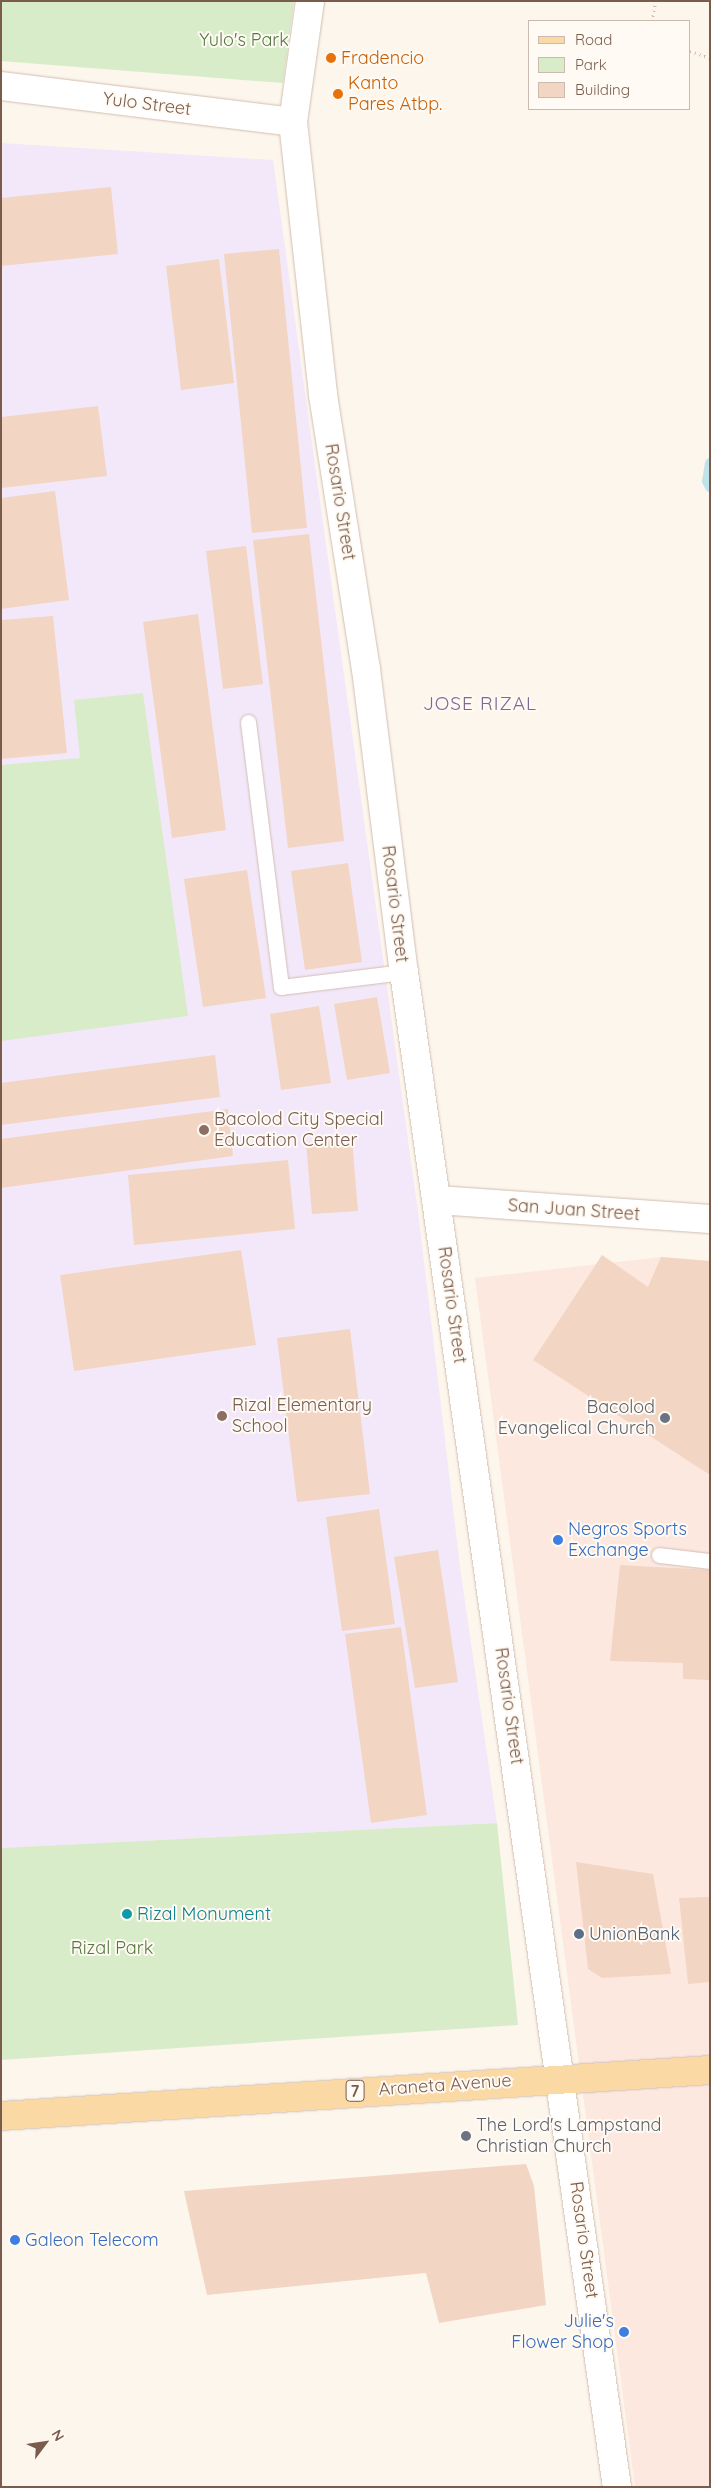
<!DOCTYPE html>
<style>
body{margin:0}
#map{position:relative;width:711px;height:2488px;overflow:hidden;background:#fdf6ec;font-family:Quicksand,sans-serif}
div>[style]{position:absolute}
.commercial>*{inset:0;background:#fde8e0}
.education>*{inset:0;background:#f3e8fa}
.green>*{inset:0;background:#d8ecc9}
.stream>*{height:10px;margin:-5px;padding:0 5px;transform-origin:5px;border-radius:5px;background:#bfe3e8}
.building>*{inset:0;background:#f3d5c3}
.path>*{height:3px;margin-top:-1.5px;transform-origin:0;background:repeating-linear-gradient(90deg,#d9b8a5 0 1px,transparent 0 5px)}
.roads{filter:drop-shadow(0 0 1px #d1beb0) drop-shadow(0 0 1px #d1beb0)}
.service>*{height:15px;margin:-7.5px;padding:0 7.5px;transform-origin:7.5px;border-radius:7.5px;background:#fff}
.minor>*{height:28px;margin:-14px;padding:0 14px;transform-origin:14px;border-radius:14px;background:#fff}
.tertiary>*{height:28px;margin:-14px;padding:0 14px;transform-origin:14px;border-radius:14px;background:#fff}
.primary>*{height:28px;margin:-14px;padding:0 14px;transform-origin:14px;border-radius:14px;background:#fbd9a5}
.dots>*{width:14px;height:14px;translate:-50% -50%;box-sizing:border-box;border:2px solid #fffaf3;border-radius:50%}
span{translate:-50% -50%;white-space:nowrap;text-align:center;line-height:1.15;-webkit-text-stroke:4px #fffaf3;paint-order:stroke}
.shield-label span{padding:1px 4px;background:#fffaf3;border:1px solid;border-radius:4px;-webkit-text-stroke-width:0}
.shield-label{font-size:16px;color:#7a5c4d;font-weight:700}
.park-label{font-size:18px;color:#537a41}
.food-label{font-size:18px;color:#c56008}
.left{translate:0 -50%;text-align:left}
.street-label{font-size:18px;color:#7a5c4d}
.education-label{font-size:18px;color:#785e54}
.worship-label{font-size:18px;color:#5b616d}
.right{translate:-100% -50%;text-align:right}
.shop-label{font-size:18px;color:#366cbe}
.culture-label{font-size:18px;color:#0d838f}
.service-label{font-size:18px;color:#4e5e75}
.neighbourhood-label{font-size:19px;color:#846695;letter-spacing:1px}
.frame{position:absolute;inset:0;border:2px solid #7a5c4d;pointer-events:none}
.legend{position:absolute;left:528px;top:20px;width:162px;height:90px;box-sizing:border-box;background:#fffaf3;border:1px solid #cabbb1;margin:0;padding:6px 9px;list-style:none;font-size:15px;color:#7a5c4d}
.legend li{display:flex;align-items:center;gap:10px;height:25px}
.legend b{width:25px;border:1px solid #cabbb1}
.north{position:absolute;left:20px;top:2418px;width:50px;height:50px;-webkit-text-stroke:4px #fffaf3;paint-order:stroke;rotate:59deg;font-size:14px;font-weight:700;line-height:20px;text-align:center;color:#7a5c4d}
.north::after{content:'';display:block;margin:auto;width:18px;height:22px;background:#7a5c4d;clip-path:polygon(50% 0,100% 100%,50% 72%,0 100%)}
</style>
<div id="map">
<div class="commercial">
<div style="clip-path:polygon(661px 1257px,710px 1261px,710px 2487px,635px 2487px,475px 1278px)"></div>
</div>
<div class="education">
<div style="clip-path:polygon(1px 143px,273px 160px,419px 1219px,460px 1567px,497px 1823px,1px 1848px)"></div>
</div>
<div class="green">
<div style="clip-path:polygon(1px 1px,294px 1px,283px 83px,1px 61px)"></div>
<div style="clip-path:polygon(143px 693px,188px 1016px,1px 1041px,1px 765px,80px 758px,74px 700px)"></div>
<div style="clip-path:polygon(497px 1823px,518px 2025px,1px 2060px,1px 1848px)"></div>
</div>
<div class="stream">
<div style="left:710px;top:463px;width:18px;rotate:99deg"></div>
<div style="left:707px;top:481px;width:7px;rotate:63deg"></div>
</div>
<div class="building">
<div style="clip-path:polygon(111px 187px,118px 254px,1px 266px,1px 198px)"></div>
<div style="clip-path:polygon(279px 249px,307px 528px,252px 533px,224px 254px)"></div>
<div style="clip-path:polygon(219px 259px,234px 383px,181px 390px,166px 266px)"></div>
<div style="clip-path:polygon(98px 406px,107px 476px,1px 488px,1px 417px)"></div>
<div style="clip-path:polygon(55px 491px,69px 600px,1px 609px,1px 498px)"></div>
<div style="clip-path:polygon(309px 534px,344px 841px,288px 848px,253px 540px)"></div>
<div style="clip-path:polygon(246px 546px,263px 684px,223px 689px,206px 551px)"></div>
<div style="clip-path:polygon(198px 614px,226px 830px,172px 838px,143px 622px)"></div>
<div style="clip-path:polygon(53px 616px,67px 753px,1px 759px,1px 620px)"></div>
<div style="clip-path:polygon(348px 863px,362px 962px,305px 970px,291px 871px)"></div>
<div style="clip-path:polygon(247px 870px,266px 998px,203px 1007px,184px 879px)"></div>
<div style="clip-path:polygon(377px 997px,390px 1073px,347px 1080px,334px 1004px)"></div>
<div style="clip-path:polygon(319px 1006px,331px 1083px,281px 1090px,270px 1014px)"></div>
<div style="clip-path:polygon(215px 1055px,220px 1097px,1px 1125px,1px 1083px)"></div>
<div style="clip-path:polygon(228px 1109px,233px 1156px,1px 1188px,1px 1139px)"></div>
<div style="clip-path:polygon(352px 1139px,358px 1211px,312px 1214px,306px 1143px)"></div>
<div style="clip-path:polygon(288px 1160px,295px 1229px,134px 1245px,128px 1175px)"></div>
<div style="clip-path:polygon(241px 1250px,256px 1345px,74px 1371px,60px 1275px)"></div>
<div style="clip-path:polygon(602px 1255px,648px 1287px,661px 1257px,710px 1261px,710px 1475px,533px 1360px)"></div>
<div style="clip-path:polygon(350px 1329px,370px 1494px,297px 1502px,277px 1338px)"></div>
<div style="clip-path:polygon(379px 1509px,395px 1624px,342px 1631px,326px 1517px)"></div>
<div style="clip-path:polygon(438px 1550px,458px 1682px,415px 1688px,394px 1557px)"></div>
<div style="clip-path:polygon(620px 1565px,710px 1570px,710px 1680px,683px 1679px,683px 1663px,610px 1661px)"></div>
<div style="clip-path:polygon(401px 1627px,427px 1815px,371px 1823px,345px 1634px)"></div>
<div style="clip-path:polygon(576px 1862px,653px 1874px,671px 1974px,602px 1978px,588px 1969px)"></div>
<div style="clip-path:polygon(710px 1897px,710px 1982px,688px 1984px,679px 1898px)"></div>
<div style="clip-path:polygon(526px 2164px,534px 2186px,546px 2305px,439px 2323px,426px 2273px,207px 2295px,184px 2191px)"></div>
</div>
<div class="path">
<div style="left:652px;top:21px;width:20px;rotate:-79deg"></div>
<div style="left:690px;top:51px;width:21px;rotate:19deg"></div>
</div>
<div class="roads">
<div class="service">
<div style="left:248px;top:722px;width:267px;rotate:82.9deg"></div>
<div style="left:281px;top:987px;width:124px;rotate:-7deg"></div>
<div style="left:659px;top:1555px;width:51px;rotate:6.7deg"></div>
</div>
<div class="minor">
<div style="left:293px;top:122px;width:122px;rotate:-82deg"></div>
</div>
<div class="tertiary">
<div style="left:1px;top:86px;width:294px;rotate:7deg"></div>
<div style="left:293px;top:122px;width:275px;rotate:83.7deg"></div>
<div style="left:323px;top:395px;width:277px;rotate:81.1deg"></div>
<div style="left:366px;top:669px;width:305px;rotate:82.9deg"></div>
<div style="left:404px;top:972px;width:1530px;rotate:82deg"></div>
<div style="left:437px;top:1200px;width:274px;rotate:4deg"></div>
</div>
<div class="primary">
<div style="left:1px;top:2116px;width:710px;rotate:-3.71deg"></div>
</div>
</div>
<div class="dots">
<div style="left:331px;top:58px;background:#e8710a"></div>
<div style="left:338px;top:94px;background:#e8710a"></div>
<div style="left:204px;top:1130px;background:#8d6e63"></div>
<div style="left:222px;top:1416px;background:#8d6e63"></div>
<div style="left:665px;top:1418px;background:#6b7280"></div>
<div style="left:558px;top:1540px;background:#3f7fe0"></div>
<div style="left:127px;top:1914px;background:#0f9aa8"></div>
<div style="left:579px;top:1934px;background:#5c6f8a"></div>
<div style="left:466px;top:2136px;background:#6b7280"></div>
<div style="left:15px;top:2240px;background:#3f7fe0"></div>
<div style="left:624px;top:2332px;background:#3f7fe0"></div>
</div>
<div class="shield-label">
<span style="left:355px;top:2091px">7</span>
</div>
<div class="park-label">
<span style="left:244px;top:40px">Yulo's Park</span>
<span style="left:112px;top:1948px">Rizal Park</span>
</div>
<div class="food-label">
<span class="left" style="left:341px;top:58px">Fradencio</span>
<span class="left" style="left:348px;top:94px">Kanto<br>Pares Atbp.</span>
</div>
<div class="street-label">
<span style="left:147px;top:104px;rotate:7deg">Yulo Street</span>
<span style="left:340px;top:502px;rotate:81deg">Rosario Street</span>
<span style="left:395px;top:904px;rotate:83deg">Rosario Street</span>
<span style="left:574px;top:1210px;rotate:4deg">San Juan Street</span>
<span style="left:452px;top:1305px;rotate:82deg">Rosario Street</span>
<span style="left:509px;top:1706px;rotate:82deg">Rosario Street</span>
<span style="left:445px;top:2085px;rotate:-4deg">Araneta Avenue</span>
<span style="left:584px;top:2240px;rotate:82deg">Rosario Street</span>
</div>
<div class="education-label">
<span class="left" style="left:214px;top:1130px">Bacolod City Special<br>Education Center</span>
<span class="left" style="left:232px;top:1416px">Rizal Elementary<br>School</span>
</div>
<div class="worship-label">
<span class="right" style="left:655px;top:1418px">Bacolod<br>Evangelical Church</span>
<span class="left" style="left:476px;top:2136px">The Lord's Lampstand<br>Christian Church</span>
</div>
<div class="shop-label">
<span class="left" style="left:568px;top:1540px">Negros Sports<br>Exchange</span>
<span class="left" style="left:25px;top:2240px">Galeon Telecom</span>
<span class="right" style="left:614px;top:2332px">Julie's<br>Flower Shop</span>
</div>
<div class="culture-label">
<span class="left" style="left:137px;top:1914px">Rizal Monument</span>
</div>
<div class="service-label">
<span class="left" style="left:589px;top:1934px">UnionBank</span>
</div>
<div class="neighbourhood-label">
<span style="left:480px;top:704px">JOSE RIZAL</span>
</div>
<div class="frame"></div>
<ul class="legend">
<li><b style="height:6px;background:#fbd9a5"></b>Road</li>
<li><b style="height:14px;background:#d8ecc9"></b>Park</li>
<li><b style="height:14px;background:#f3d5c3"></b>Building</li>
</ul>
<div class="north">N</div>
</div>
